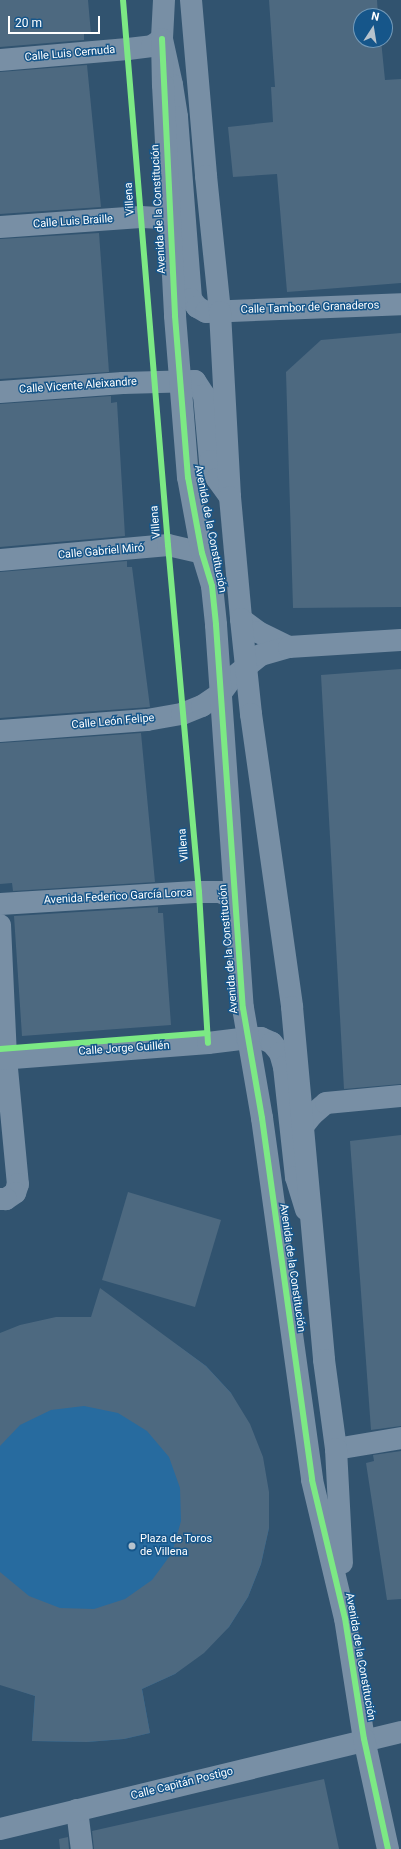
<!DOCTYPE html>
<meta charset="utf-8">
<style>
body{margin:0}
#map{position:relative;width:401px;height:1849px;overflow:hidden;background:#31536f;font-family:Roboto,sans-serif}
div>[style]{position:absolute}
.green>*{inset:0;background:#276b9f}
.building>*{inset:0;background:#4d6980}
.minor>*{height:22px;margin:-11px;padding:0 11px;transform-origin:11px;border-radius:11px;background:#788fa5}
.tertiary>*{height:22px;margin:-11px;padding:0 11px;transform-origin:11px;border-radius:11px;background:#788fa5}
.cycleway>*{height:6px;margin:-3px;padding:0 3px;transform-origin:3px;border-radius:3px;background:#7ce984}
.dots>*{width:11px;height:11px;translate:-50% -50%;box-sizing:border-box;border:2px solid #16568a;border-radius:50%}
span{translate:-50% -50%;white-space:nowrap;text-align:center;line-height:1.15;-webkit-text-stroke:3px #16568a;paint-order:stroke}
.street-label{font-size:11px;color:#fff}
.poi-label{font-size:11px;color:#fff}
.left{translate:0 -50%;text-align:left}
.north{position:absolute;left:353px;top:8px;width:40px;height:40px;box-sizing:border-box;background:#16568a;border:1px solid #739ab9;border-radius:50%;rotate:12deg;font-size:11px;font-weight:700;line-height:16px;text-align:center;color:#fff}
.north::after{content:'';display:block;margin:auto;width:14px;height:18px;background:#b7c3cd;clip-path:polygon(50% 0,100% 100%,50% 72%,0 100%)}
.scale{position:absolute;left:8px;top:16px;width:92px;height:18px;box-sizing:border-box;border:2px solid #fff;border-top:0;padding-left:5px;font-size:12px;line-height:14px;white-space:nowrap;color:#fff;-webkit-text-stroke:3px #16568a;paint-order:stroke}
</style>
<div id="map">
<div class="green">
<div style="clip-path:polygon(0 1333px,177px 1345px,206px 1366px,231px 1393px,269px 1528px,261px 1564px,248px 1597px,229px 1627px,175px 1674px,142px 1689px,150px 1733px,124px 1739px,87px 1742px,32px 1741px,35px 1696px,0 1684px)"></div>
</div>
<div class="building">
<div style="clip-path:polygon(0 0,88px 0,91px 34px,84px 34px,84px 40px,0 47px)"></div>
<div style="clip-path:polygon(269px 0,377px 0,378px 16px,361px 16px,361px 40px,381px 40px,385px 80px,401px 79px,401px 283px,287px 292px,277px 174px,233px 177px,228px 127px,273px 122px,271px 87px,275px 87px)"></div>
<div style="clip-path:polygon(87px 65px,101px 207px,0 214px,0 72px)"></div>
<div style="clip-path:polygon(99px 233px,109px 372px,0 379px,0 239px)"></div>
<div style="clip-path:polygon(401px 333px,401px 607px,293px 608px,286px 372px,321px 340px)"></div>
<div style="clip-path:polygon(111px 396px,111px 403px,117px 402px,125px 536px,0 547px,0 404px)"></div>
<div style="clip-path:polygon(127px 561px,127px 567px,132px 567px,150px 707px,0 718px,0 572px)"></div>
<div style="clip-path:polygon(401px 669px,401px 1084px,344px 1089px,321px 675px)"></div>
<div style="clip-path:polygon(141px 733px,155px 882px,13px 891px,12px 883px,0 884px,0 743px)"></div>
<div style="clip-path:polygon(158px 907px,158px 913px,163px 913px,171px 1025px,22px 1036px,14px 916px)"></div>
<div style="clip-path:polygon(401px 1135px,401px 1426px,371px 1430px,350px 1141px)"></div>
<div style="clip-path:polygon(128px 1192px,221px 1220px,195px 1307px,102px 1280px)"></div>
<div style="clip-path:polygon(100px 1288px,206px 1366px,231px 1393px,250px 1424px,263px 1457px,269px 1492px,269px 1528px,261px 1564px,248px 1597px,229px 1627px,204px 1653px,175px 1674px,142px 1689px,150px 1733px,124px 1739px,87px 1742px,32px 1741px,35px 1696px,0 1685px,0 1572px,29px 1596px,60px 1608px,94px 1609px,125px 1599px,152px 1580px,172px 1553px,181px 1521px,180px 1488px,169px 1457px,147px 1431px,118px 1413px,84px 1406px,51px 1410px,20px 1425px,0 1446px,0 1333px,20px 1325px,56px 1317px,91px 1317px)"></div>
<div style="clip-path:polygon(401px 1451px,401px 1599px,387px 1600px,366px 1463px,374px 1461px,373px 1455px)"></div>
<div style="clip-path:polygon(324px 1779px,339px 1849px,94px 1849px,92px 1831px)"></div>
<div style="clip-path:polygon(68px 1837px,69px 1849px,60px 1849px,59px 1839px)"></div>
</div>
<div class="minor">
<div style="left:0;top:60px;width:128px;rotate:-4.9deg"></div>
<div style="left:128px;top:49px;width:24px;rotate:-7deg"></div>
<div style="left:152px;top:46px;width:12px;rotate:-35deg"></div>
<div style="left:162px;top:39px;width:47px;rotate:77.7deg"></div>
<div style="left:172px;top:85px;width:32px;rotate:81deg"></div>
<div style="left:177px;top:117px;width:183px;rotate:85.6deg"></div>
<div style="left:191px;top:299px;width:10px;rotate:53deg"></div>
<div style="left:197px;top:307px;width:10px;rotate:29deg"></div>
<div style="left:206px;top:312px;width:195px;rotate:-2.3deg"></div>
<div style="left:0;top:227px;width:141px;rotate:-4.1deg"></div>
<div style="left:141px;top:217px;width:17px;rotate:3deg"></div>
<div style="left:158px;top:218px;width:13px;rotate:29deg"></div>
<div style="left:0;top:392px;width:123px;rotate:-4.2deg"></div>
<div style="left:123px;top:383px;width:72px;rotate:-1.6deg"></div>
<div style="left:195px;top:381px;width:17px;rotate:57deg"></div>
<div style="left:204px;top:395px;width:66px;rotate:84.8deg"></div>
<div style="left:210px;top:461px;width:19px;rotate:69deg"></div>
<div style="left:217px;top:479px;width:22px;rotate:54deg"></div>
<div style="left:0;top:560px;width:169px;rotate:-5.1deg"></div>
<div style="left:168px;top:545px;width:35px;rotate:13deg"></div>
<div style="left:241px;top:619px;width:21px;rotate:37deg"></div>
<div style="left:258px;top:632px;width:34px;rotate:26deg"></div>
<div style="left:0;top:731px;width:147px;rotate:-4.3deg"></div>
<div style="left:147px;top:720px;width:36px;rotate:-10deg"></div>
<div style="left:182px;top:714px;width:22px;rotate:-22deg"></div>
<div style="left:202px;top:706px;width:23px;rotate:-34deg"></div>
<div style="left:221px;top:693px;width:17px;rotate:-54deg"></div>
<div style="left:231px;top:679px;width:38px;rotate:-39deg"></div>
<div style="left:261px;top:655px;width:29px;rotate:-16deg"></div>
<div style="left:289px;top:647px;width:112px;rotate:-3.6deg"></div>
<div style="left:0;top:904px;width:199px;rotate:-3.5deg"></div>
<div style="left:199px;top:892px;width:21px"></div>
<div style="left:220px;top:892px;width:15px;rotate:23deg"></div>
<div style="left:0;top:925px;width:133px;rotate:87.4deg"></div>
<div style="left:6px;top:1058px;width:127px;rotate:84.6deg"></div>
<div style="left:18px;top:1184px;width:9px;rotate:108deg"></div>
<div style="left:15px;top:1193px;width:11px;rotate:146deg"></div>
<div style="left:6px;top:1199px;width:6px;rotate:180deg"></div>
<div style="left:0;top:1059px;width:209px;rotate:-4.4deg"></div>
<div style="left:208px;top:1043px;width:39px;rotate:-7deg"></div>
<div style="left:247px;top:1038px;width:14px"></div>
<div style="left:261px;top:1038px;width:12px;rotate:24deg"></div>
<div style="left:272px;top:1043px;width:13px;rotate:51deg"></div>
<div style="left:280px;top:1053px;width:15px;rotate:74deg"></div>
<div style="left:284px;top:1067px;width:111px;rotate:83.8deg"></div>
<div style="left:296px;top:1177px;width:34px;rotate:73deg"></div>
<div style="left:304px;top:1125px;width:13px;rotate:-51deg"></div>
<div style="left:312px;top:1115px;width:18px;rotate:-41deg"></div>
<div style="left:326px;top:1103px;width:75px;rotate:-5.3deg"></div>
<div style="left:336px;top:1449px;width:66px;rotate:-9.6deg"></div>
<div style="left:77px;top:1810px;width:39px;rotate:83deg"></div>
<div style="left:0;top:1829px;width:413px;rotate:-13.6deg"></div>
</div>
<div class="tertiary">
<div style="left:164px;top:0;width:39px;rotate:93deg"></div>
<div style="left:162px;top:39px;width:46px;rotate:88.8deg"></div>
<div style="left:163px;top:85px;width:231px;rotate:87deg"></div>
<div style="left:175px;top:316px;width:162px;rotate:85.4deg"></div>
<div style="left:188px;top:477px;width:77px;rotate:79.6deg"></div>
<div style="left:202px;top:553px;width:34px;rotate:73deg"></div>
<div style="left:212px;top:586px;width:39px;rotate:84deg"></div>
<div style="left:216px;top:625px;width:384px;rotate:86deg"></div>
<div style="left:243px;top:1008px;width:112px;rotate:80.2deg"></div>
<div style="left:262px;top:1118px;width:365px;rotate:82.1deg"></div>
<div style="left:312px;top:1480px;width:142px;rotate:76.6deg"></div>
<div style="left:345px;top:1618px;width:122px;rotate:81.1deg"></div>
<div style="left:364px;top:1739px;width:113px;rotate:77.7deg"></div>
<div style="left:191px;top:0;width:177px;rotate:85.1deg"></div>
<div style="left:206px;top:176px;width:137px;rotate:84.1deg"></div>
<div style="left:220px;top:312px;width:185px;rotate:86.9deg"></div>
<div style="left:230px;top:497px;width:122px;rotate:84.8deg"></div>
<div style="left:241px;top:619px;width:96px;rotate:84deg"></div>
<div style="left:251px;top:714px;width:296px;rotate:82deg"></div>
<div style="left:292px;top:1007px;width:354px;rotate:84.8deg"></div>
<div style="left:324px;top:1360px;width:90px;rotate:82.3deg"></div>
<div style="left:336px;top:1449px;width:114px;rotate:87deg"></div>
</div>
<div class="cycleway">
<div style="left:123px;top:0;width:547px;rotate:85.28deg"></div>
<div style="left:168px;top:545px;width:348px;rotate:84.9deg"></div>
<div style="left:199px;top:892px;width:151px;rotate:86.6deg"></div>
<div style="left:162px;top:39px;width:277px;rotate:87.3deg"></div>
<div style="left:175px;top:316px;width:162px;rotate:85.4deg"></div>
<div style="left:188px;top:477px;width:77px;rotate:79.6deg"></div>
<div style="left:202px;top:553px;width:34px;rotate:73deg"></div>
<div style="left:212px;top:586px;width:39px;rotate:84deg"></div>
<div style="left:216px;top:625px;width:384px;rotate:86deg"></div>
<div style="left:243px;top:1008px;width:112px;rotate:80.2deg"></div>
<div style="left:262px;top:1118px;width:365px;rotate:82.1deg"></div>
<div style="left:312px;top:1480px;width:142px;rotate:76.6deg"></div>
<div style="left:345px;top:1618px;width:122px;rotate:81.1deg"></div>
<div style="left:364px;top:1739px;width:113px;rotate:77.7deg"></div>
<div style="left:0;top:1049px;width:208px;rotate:-4.4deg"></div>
</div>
<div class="dots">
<div style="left:132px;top:1546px;background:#b7c3cd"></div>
</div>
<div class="street-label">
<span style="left:70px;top:54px;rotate:-5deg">Calle Luis Cernuda</span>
<span style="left:130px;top:199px;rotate:-94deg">Villena</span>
<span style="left:159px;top:209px;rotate:-93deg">Avenida de la Constitución</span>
<span style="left:73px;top:222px;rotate:-4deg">Calle Luis Braille</span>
<span style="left:310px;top:308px;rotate:-2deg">Calle Tambor de Granaderos</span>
<span style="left:78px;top:386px;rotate:-4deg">Calle Vicente Aleixandre</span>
<span style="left:156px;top:522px;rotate:-95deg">Villena</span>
<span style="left:210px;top:529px;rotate:79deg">Avenida de la Constitución</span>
<span style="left:101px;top:552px;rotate:-5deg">Calle Gabriel Miró</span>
<span style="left:113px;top:722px;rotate:-5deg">Calle León Felipe</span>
<span style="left:184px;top:845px;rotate:-95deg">Villena</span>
<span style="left:118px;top:897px;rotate:-3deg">Avenida Federico García Lorca</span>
<span style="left:229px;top:949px;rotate:-95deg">Avenida de la Constitución</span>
<span style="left:124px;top:1049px;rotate:-4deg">Calle Jorge Guillén</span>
<span style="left:292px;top:1268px;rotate:82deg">Avenida de la Constitución</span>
<span style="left:360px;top:1657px;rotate:80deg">Avenida de la Constitución</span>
<span style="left:182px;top:1784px;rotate:-14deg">Calle Capitán Postigo</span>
</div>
<div class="poi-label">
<span class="left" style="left:140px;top:1546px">Plaza de Toros<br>de Villena</span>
</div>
<div class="north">N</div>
<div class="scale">20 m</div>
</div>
